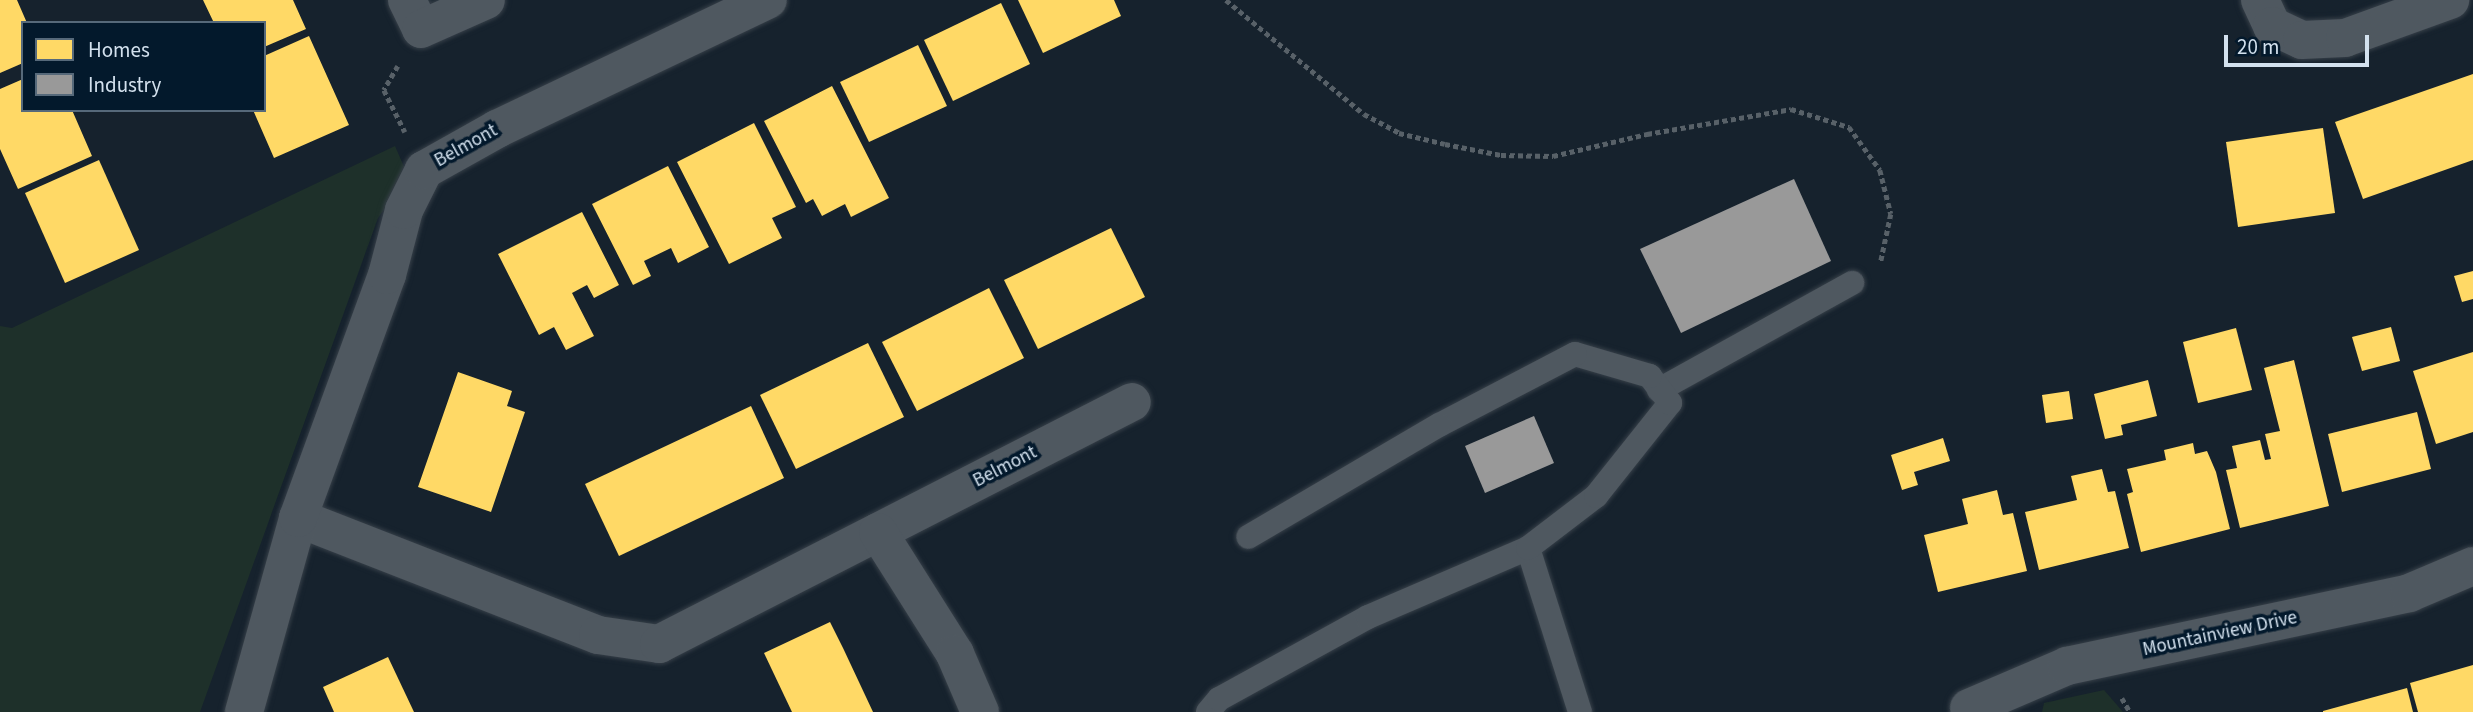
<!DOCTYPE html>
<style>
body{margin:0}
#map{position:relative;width:2473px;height:712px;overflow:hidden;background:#16222d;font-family:"Source Sans 3",sans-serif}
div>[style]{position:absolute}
.green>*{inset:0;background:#1e302a}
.homes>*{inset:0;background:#ffd966}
.industry>*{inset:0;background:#999}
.path>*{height:4.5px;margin-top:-2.25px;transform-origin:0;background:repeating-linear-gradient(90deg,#586168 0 5px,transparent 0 8.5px)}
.roads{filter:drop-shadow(0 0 2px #363f48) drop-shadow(0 0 2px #363f48)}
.service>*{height:24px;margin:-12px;padding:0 12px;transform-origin:12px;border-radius:12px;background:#4f5860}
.minor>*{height:38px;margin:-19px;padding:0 19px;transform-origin:19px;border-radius:19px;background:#4f5860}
span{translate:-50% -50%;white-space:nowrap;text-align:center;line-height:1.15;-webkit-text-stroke:7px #03192c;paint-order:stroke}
.street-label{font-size:19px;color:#d3e1ee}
.legend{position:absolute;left:21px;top:21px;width:245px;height:91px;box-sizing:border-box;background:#03192c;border:2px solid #56697a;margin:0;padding:9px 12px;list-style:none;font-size:21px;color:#d3e1ee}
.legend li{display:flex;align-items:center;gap:14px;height:35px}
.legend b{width:35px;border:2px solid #56697a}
.scale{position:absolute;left:2224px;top:35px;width:145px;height:32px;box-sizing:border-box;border:4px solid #d3e1ee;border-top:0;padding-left:9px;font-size:21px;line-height:24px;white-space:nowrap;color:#d3e1ee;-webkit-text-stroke:5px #03192c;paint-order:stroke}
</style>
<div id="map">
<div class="green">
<div style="clip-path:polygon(395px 146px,408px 176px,378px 218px,200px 712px,0 712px,0 326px,12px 328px)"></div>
<div style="clip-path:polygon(2104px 690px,2123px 712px,2042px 712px,2044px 703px)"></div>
</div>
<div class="homes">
<div style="clip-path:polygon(0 0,17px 0,27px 23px,23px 23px,23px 63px,0 73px)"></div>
<div style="clip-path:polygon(203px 0,293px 0,306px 29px,264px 47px,264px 23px,214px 23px)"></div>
<div style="clip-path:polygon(1018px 0,1114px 0,1121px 16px,1043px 53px)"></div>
<div style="clip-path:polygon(1001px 3px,1030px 64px,953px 101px,924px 40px)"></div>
<div style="clip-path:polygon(309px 36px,349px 125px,274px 158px,253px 110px,264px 110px,264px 56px)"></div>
<div style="clip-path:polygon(918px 45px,947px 106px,869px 142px,840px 82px)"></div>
<div style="clip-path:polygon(2473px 74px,2473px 160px,2363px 199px,2335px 122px)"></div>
<div style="clip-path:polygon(23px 79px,23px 110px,72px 110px,92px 156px,18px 189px,0 149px,0 89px)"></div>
<div style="clip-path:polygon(832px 86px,889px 198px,851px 217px,845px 204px,822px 216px,813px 199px,806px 203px,764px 121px)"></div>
<div style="clip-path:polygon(754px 123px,796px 207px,772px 218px,782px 238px,729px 264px,677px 162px)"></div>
<div style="clip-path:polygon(2323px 128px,2335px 213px,2238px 227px,2226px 142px)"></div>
<div style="clip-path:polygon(99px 160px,139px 250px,65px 283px,25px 193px)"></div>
<div style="clip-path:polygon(668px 166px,709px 247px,678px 263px,671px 248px,644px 261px,651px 276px,633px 285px,592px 204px)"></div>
<div style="clip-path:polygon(582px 212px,619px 285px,594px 298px,587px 285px,572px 293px,594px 336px,566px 350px,554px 327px,539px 335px,498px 254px)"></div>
<div style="clip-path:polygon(1111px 228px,1145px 297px,1038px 349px,1004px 280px)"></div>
<div style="clip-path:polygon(2473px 271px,2473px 299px,2462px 302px,2454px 276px)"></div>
<div style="clip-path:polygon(989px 288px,1024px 358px,917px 411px,882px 342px)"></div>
<div style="clip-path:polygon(2391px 327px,2400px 361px,2362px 371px,2352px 337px)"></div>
<div style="clip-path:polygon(2236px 328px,2252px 390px,2198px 403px,2183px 342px)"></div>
<div style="clip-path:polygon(868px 343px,904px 417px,796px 469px,760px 395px)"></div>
<div style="clip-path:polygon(2473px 352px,2473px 432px,2436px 444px,2413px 371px)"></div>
<div style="clip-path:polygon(2294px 360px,2329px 506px,2240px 528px,2226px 470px,2237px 468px,2232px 446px,2260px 440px,2265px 460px,2271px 459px,2265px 434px,2280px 431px,2264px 368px)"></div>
<div style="clip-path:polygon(458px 372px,512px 391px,507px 406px,525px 412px,491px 512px,418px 487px)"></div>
<div style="clip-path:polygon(2148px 380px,2157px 416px,2121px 425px,2123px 435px,2105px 439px,2094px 394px)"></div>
<div style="clip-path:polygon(2069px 391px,2073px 419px,2046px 423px,2042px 395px)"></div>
<div style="clip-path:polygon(751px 406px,784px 478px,619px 556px,585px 484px)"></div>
<div style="clip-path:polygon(2417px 412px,2431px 469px,2342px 492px,2328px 434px)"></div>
<div style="clip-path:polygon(1943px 438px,1950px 461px,1914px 472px,1918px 485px,1902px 490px,1891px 455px)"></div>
<div style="clip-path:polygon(2193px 443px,2195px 454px,2207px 451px,2216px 472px,2230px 529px,2141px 552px,2127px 494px,2133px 492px,2127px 469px,2166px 460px,2164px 450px)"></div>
<div style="clip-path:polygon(2102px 469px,2108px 492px,2115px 491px,2129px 548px,2039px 570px,2025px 512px,2077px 500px,2071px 476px)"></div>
<div style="clip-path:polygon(1997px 490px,2003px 515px,2013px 513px,2027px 571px,1938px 592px,1924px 535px,1968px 524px,1962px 499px)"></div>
<div style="clip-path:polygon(830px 622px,843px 648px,873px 712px,792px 712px,764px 653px)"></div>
<div style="clip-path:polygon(388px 657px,414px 712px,334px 712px,323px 687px)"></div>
<div style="clip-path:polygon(2473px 665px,2473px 712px,2418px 712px,2410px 683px)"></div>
<div style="clip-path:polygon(2407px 688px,2413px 712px,2323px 712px,2323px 711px)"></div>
</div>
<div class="industry">
<div style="clip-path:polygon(1794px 179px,1831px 261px,1681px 333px,1640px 249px)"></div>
<div style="clip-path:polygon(1534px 416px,1554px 463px,1485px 493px,1465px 446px)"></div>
</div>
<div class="path">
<div style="left:1226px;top:0;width:179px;rotate:39.6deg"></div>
<div style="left:1364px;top:114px;width:40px;rotate:28deg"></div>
<div style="left:1399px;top:133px;width:47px;rotate:13.4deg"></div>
<div style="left:1445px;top:144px;width:57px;rotate:11.1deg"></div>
<div style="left:1501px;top:155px;width:52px;rotate:1.1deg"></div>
<div style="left:1553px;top:156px;width:97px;rotate:-13.2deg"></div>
<div style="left:1647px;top:134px;width:146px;rotate:-9.8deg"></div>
<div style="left:1791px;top:109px;width:61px;rotate:17.2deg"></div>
<div style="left:1849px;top:127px;width:53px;rotate:54.2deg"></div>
<div style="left:1880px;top:170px;width:45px;rotate:76deg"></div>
<div style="left:1891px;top:214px;width:48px;rotate:102deg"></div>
<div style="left:398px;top:66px;width:28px;rotate:120deg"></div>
<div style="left:384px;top:90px;width:47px;rotate:63.4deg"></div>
<div style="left:2122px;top:698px;width:16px;rotate:60deg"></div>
</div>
<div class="roads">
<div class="service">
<div style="left:1659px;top:390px;width:221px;rotate:-29deg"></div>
<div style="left:1528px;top:548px;width:172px;rotate:72.4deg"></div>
<div style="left:1208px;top:712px;width:17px;rotate:-50deg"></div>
<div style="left:1219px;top:699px;width:170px;rotate:-28.8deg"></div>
<div style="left:1368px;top:617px;width:174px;rotate:-23.3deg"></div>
<div style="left:1528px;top:548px;width:86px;rotate:-37.4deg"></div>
<div style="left:1596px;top:496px;width:119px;rotate:-51.5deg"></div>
<div style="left:1670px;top:403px;width:34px;rotate:-127deg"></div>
<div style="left:1650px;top:376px;width:78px;rotate:-163.7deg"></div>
<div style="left:1575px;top:354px;width:153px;rotate:152.4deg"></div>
<div style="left:1439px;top:425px;width:221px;rotate:149.6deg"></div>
</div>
<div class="minor">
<div style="left:407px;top:0;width:32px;rotate:64deg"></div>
<div style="left:421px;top:29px;width:71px;rotate:-24deg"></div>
<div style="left:2260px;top:0;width:29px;rotate:65deg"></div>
<div style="left:2272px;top:26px;width:33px;rotate:25deg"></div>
<div style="left:2302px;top:40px;width:43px;rotate:-2.7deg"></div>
<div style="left:2345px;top:38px;width:112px;rotate:-19.9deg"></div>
<div style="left:298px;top:518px;width:322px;rotate:21.3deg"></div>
<div style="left:598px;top:635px;width:62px;rotate:8.4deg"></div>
<div style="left:659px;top:644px;width:531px;rotate:-27.1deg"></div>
<div style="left:878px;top:532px;width:144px;rotate:57.7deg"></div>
<div style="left:955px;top:654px;width:63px;rotate:66.7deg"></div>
<div style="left:1969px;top:708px;width:107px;rotate:-23.2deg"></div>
<div style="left:2067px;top:666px;width:350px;rotate:-12deg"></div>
<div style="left:2409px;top:593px;width:69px;rotate:-22.9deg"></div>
<div style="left:244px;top:712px;width:201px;rotate:-74.4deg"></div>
<div style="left:298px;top:518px;width:259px;rotate:-69.9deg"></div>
<div style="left:387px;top:275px;width:67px;rotate:-75.3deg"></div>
<div style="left:404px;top:210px;width:45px;rotate:-63.4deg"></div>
<div style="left:424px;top:170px;width:84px;rotate:-29.3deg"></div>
<div style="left:497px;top:129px;width:300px;rotate:-25.5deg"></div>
</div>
</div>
<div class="street-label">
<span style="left:466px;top:146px;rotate:-29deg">Belmont</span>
<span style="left:1005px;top:467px;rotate:-27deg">Belmont</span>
<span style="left:2220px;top:634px;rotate:-12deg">Mountainview Drive</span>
</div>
<ul class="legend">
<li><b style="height:19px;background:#ffd966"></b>Homes</li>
<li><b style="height:19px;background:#999"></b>Industry</li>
</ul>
<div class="scale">20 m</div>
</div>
